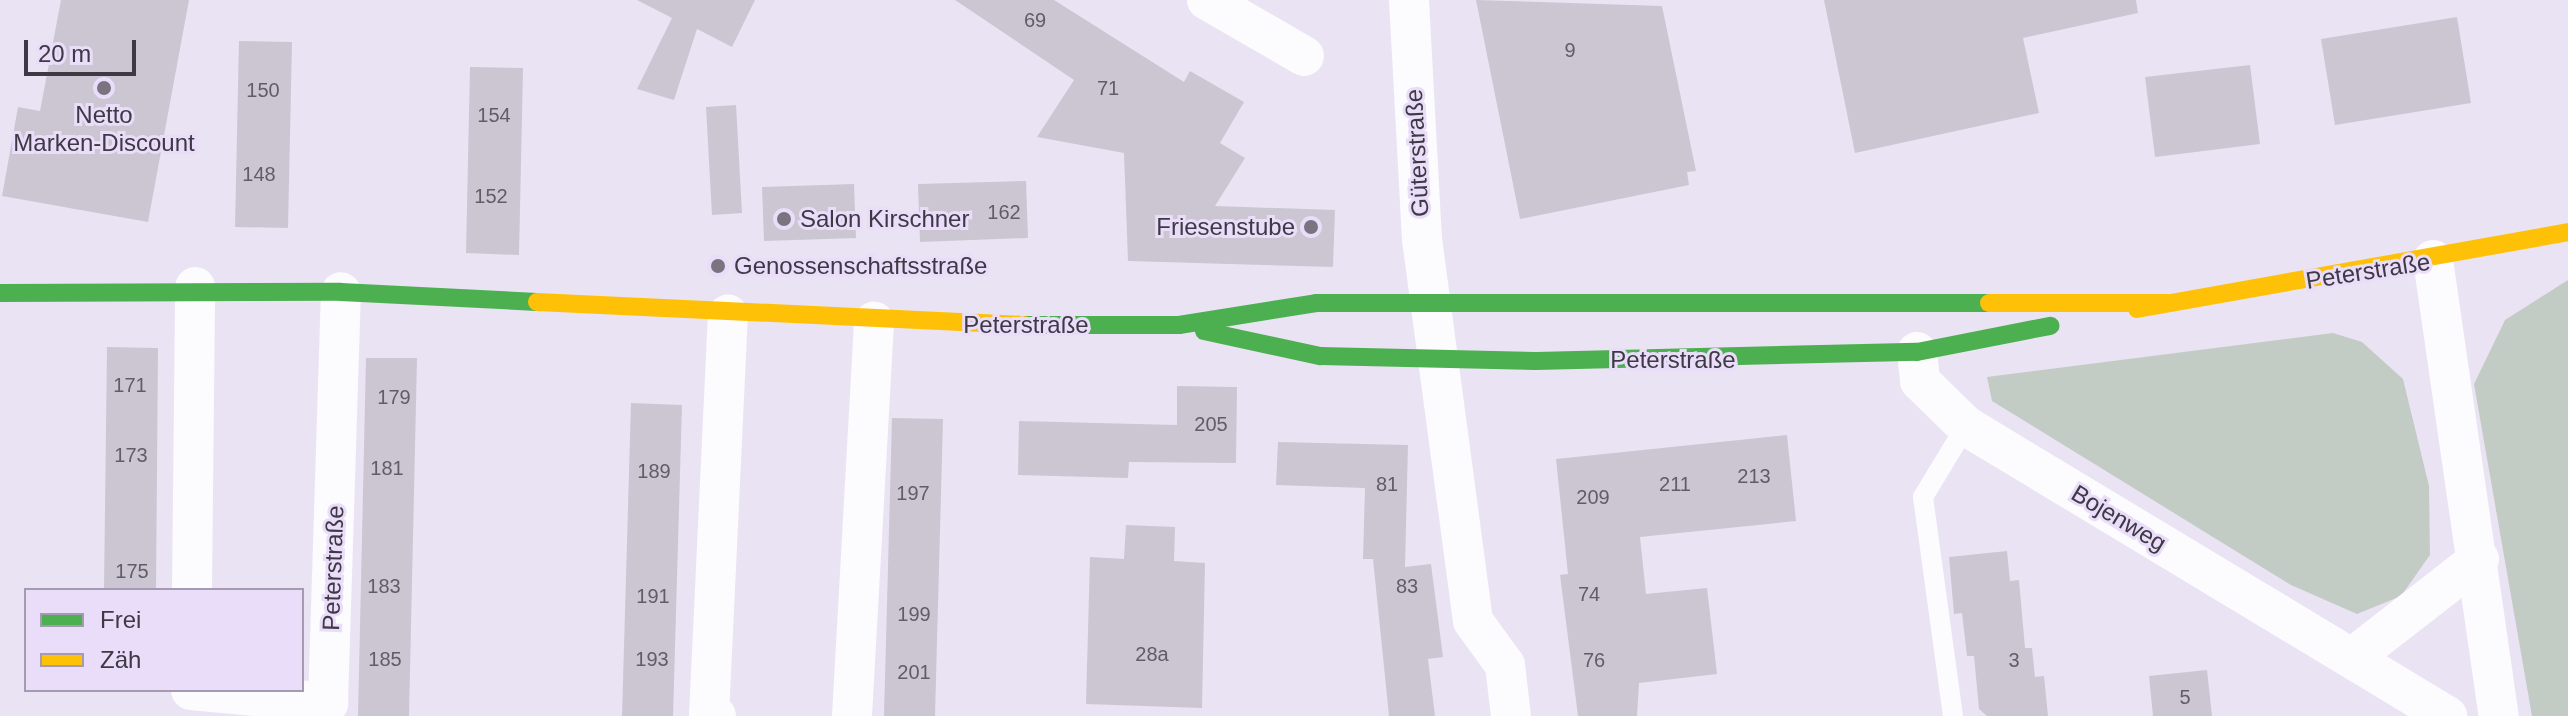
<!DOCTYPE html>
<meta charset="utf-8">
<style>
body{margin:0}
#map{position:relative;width:2568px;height:716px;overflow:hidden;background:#eae3f3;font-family:Arial,sans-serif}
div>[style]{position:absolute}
.green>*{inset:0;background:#c3cbc5}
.building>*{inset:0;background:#ccc6d3}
.lane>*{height:20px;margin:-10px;padding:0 10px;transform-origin:10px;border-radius:10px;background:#fcfbfd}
.street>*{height:40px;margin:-20px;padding:0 20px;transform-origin:20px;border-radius:20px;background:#fcfbfd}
.fast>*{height:18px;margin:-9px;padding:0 9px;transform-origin:9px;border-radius:9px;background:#4caf50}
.slow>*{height:18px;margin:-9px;padding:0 9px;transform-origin:9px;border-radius:9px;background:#ffc107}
.dots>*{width:22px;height:22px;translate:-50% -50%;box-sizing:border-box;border:4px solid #e9ddf9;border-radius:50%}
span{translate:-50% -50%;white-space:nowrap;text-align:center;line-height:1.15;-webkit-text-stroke:6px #e9ddf9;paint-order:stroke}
.number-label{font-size:20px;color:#625c68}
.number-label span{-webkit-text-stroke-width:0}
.poi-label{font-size:24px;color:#3e3944}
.left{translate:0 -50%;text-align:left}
.right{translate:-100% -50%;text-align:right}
.street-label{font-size:24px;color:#3e3944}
.legend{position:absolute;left:24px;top:588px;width:280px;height:104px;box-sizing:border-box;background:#e9ddf9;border:2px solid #a59bb1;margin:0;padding:10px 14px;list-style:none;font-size:24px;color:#3e3944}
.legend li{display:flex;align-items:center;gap:16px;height:40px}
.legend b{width:40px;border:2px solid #a59bb1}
.scale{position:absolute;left:24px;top:40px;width:112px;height:36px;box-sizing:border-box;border:4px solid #3e3944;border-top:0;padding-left:10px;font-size:24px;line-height:28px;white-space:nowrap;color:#3e3944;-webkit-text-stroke:6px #e9ddf9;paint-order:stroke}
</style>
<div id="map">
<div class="green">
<div style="clip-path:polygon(2568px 280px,2568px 716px,2532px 716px,2474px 384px,2505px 320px)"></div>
<div style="clip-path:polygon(2333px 333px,2362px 342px,2403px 379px,2429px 486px,2430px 555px,2401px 596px,2357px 614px,2291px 585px,1992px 401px,1987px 377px)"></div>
</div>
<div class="building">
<div style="clip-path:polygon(61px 0,189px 0,148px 222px,2px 196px,18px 107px,40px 111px)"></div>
<div style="clip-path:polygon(637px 0,755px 0,732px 47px,697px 29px,674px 100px,637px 89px,672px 18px)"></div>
<div style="clip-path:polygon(955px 0,1054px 0,1184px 82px,1190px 71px,1244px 102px,1220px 143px,1245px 158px,1215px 206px,1335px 210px,1333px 267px,1128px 261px,1124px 153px,1037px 137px,1074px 80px)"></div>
<div style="clip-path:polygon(1476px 0,1662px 6px,1696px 171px,1687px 172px,1689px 185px,1520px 219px)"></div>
<div style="clip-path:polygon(1824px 0,2136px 0,2138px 13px,2023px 38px,2039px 113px,1855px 153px)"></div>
<div style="clip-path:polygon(2457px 17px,2471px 103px,2335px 125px,2321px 39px)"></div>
<div style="clip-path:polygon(239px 41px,292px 42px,288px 228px,235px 227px)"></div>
<div style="clip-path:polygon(2250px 65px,2260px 144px,2155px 157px,2145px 77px)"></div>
<div style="clip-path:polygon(470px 67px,523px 68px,519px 255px,466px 253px)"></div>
<div style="clip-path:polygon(736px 105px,742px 213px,712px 215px,706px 107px)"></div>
<div style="clip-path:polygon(1026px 181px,1028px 238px,920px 242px,918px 184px)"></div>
<div style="clip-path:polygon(854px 184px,856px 238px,764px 241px,762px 187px)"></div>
<div style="clip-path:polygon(107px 347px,158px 348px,156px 590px,104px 590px)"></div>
<div style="clip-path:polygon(366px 358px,417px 358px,409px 716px,358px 716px)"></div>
<div style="clip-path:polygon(1177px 386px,1237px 387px,1236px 463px,1129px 462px,1128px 478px,1018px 475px,1019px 421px,1177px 425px)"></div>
<div style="clip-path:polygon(631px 403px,682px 405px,673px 716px,622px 716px)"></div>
<div style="clip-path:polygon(892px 418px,943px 419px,935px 716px,884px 716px)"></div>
<div style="clip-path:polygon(1787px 435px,1796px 521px,1640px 537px,1646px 594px,1707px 588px,1717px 674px,1639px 683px,1637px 716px,1578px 716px,1560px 575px,1568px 574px,1556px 459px)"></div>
<div style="clip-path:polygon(1278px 442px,1408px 445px,1405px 567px,1431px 564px,1443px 657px,1428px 659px,1435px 716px,1389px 716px,1373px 559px,1363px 559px,1365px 488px,1276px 485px)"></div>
<div style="clip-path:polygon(1126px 525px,1175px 527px,1174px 561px,1205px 563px,1202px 708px,1086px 704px,1090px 557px,1124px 559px)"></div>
<div style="clip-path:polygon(2007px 551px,2010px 581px,2019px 580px,2025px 648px,2032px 648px,2035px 677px,2044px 676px,2048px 716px,1987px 716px,1979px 709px,1974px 656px,1967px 656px,1962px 613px,1954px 614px,1949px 557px)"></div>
<div style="clip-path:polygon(2207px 670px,2212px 716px,2153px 716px,2149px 676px)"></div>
</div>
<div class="lane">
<div style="left:1953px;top:716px;width:221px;rotate:-97.8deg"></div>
<div style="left:1923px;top:497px;width:83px;rotate:-58.8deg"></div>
</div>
<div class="street">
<div style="left:1207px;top:0;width:112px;rotate:30deg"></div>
<div style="left:1409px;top:0;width:239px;rotate:86.9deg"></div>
<div style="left:1422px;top:239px;width:385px;rotate:82.4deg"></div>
<div style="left:1473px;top:621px;width:54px;rotate:54deg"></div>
<div style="left:1505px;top:665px;width:51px;rotate:83.3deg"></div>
<div style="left:2433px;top:260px;width:461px;rotate:81.8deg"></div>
<div style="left:1917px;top:352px;width:29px;rotate:84deg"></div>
<div style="left:1920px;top:381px;width:64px;rotate:44.4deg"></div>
<div style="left:1966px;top:426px;width:562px;rotate:31.09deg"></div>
<div style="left:192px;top:590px;width:303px;rotate:-89.4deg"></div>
<div style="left:2352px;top:658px;width:161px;rotate:-37.9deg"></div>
<div style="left:191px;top:690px;width:138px;rotate:5.4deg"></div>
<div style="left:328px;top:703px;width:411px;rotate:-88.2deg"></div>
<div style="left:716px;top:716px;width:7px;rotate:180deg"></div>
<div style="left:709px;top:716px;width:402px;rotate:-87.3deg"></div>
<div style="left:852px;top:716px;width:395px;rotate:-86.8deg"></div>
</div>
<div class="fast">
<div style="left:0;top:293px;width:341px;rotate:-0.2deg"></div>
<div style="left:341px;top:292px;width:196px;rotate:2.9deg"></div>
<div style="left:1023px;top:325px;width:156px"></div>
<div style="left:1179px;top:325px;width:139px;rotate:-9.1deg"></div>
<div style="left:1316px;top:303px;width:673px"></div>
<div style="left:1204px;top:331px;width:119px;rotate:12.2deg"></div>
<div style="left:1320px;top:356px;width:216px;rotate:1.3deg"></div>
<div style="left:1536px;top:361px;width:381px;rotate:-1.4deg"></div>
<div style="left:1917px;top:352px;width:136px;rotate:-11.1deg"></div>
</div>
<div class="slow">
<div style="left:537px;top:302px;width:487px;rotate:2.7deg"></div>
<div style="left:1989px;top:303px;width:178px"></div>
<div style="left:2137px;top:309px;width:438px;rotate:-10.1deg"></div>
</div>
<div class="dots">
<div style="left:104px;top:88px;background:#7a7481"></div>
<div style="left:784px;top:219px;background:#7a7481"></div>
<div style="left:1311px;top:227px;background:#7a7481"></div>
<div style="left:718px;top:266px;background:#7a7481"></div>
</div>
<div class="number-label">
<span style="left:1035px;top:20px">69</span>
<span style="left:1570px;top:50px">9</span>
<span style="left:1108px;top:88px">71</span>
<span style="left:263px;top:90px">150</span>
<span style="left:494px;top:115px">154</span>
<span style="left:259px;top:174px">148</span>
<span style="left:491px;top:196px">152</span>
<span style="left:1004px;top:212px">162</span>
<span style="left:130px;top:385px">171</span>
<span style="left:394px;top:397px">179</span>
<span style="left:1211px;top:424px">205</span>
<span style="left:131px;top:455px">173</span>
<span style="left:387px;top:468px">181</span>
<span style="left:654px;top:471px">189</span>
<span style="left:1754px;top:476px">213</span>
<span style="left:1387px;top:484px">81</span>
<span style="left:1675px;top:484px">211</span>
<span style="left:913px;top:493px">197</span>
<span style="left:1593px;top:497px">209</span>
<span style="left:132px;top:571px">175</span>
<span style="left:384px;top:586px">183</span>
<span style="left:1407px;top:586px">83</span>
<span style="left:1589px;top:594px">74</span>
<span style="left:653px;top:596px">191</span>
<span style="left:914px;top:614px">199</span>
<span style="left:1152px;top:654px">28a</span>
<span style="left:385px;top:659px">185</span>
<span style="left:652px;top:659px">193</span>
<span style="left:1594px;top:660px">76</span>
<span style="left:2014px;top:660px">3</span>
<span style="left:914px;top:672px">201</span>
<span style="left:2185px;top:697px">5</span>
</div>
<div class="poi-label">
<span style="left:104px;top:129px">Netto<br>Marken-Discount</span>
<span class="left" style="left:800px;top:219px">Salon Kirschner</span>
<span class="right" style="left:1295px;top:227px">Friesenstube</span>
<span class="left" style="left:734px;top:266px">Genossenschaftsstraße</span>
</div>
<div class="street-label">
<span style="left:1417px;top:153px;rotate:-93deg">Güterstraße</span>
<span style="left:2368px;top:271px;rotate:-9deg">Peterstraße</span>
<span style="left:1026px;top:325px">Peterstraße</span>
<span style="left:1673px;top:360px">Peterstraße</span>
<span style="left:2119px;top:518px;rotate:31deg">Bojenweg</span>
<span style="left:333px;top:568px;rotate:-88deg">Peterstraße</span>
</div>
<ul class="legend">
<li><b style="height:10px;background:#4caf50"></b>Frei</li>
<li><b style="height:10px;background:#ffc107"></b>Zäh</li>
</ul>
<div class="scale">20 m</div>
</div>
